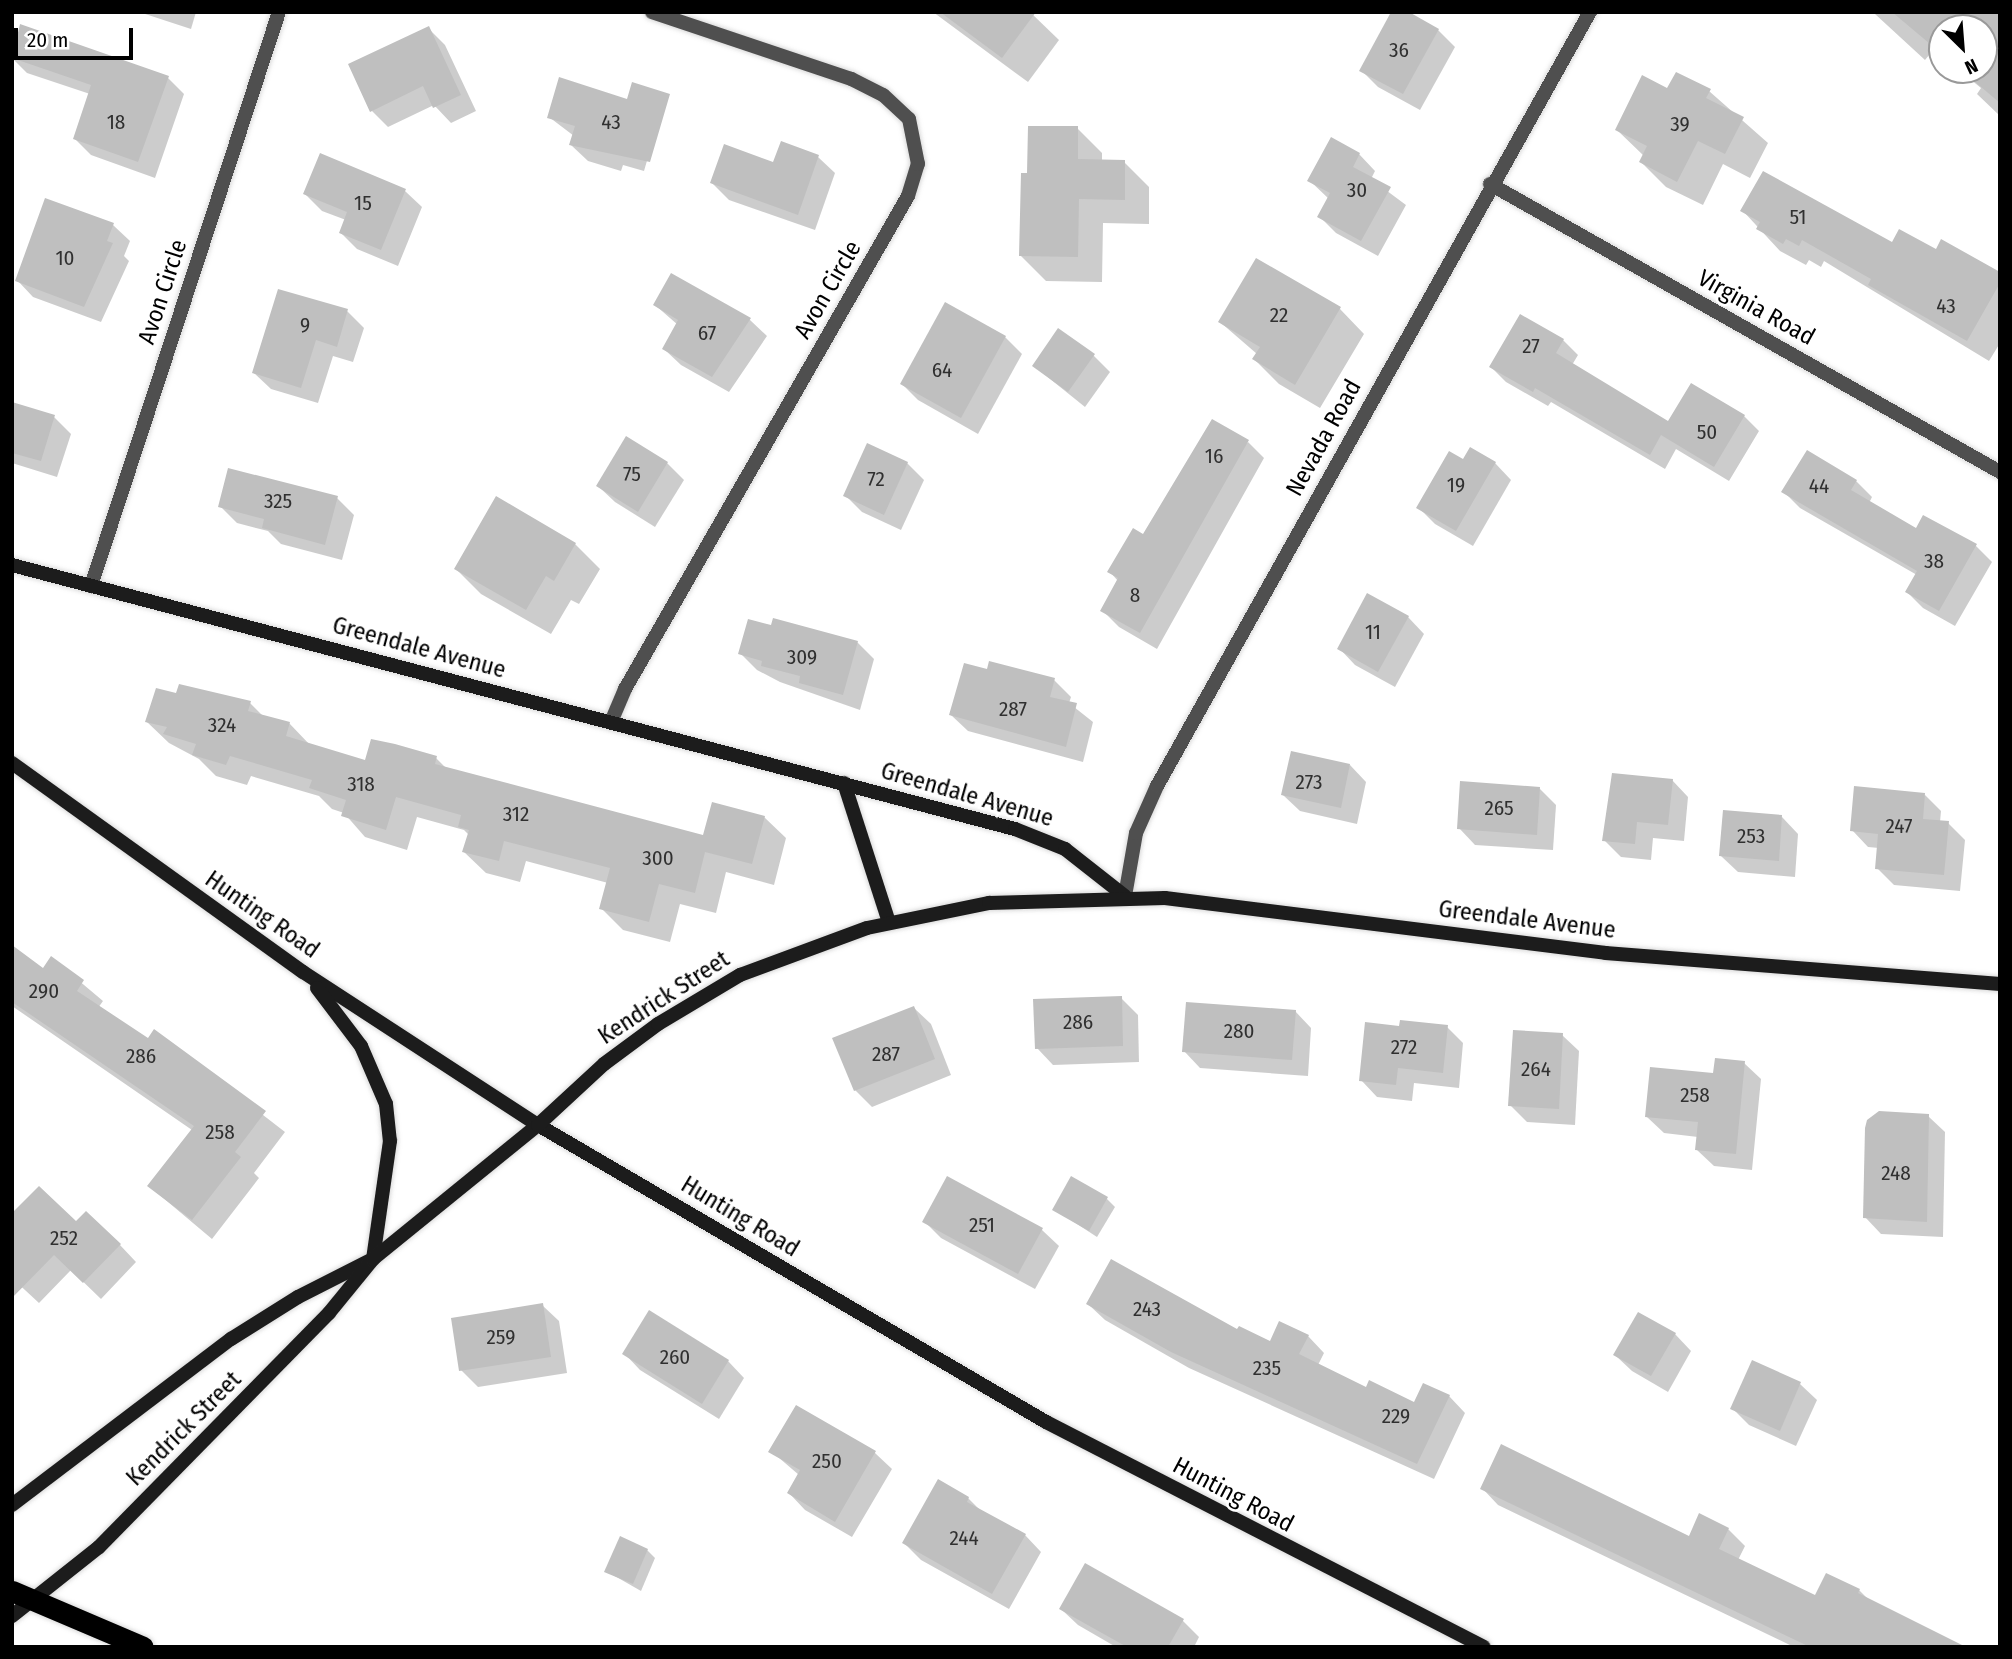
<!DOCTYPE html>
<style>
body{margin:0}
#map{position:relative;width:2012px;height:1659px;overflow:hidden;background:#fff;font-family:"Fira Sans Condensed",sans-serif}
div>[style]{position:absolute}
.shadow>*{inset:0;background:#0003}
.building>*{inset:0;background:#bfbfbf}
.roads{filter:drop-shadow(0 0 2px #dbdbdb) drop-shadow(0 0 2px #dbdbdb)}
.street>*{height:14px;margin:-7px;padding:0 7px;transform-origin:7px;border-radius:7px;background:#4f4f4f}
.secondary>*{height:14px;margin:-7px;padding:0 7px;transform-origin:7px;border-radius:7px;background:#1c1c1c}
.highway>*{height:21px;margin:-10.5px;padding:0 10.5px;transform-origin:10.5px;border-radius:10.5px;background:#000}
span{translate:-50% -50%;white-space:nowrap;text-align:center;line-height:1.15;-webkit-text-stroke:5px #fff;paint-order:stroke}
.number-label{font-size:21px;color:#303030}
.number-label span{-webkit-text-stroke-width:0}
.street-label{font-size:24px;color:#000}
.frame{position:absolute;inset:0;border:14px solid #000;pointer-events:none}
.north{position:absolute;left:1928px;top:14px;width:70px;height:70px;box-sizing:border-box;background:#fff;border:2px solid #999;border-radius:50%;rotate:155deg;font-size:19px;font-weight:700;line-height:28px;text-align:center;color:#000}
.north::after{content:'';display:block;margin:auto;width:24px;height:32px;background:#000;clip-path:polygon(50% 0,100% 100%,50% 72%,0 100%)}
.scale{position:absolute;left:14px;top:28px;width:119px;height:32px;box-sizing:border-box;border:4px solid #000;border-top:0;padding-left:9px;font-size:21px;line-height:24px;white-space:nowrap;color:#000;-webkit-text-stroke:5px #fff;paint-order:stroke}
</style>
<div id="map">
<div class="shadow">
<div style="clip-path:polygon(139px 12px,196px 12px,191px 29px)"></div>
<div style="clip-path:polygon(933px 12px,1030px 12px,1059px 40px,1028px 82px)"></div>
<div style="clip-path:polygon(2000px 12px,2000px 116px,1977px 94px,1981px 88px,1959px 70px,1984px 70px,1984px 28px,1942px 28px,1942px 56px,1934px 49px,1925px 60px,1875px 14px)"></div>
<div style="clip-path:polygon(21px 26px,168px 78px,184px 94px,155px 178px,91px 155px,75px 139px,90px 94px,27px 73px,12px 58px)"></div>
<div style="clip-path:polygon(428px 28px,445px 45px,476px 111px,451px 123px,434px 105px,388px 127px,372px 111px)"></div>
<div style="clip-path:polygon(1438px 30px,1455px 47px,1420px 110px,1378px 87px,1361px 70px)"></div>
<div style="clip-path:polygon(1668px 90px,1709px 91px,1768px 143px,1750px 178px,1723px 164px,1703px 205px,1666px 187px,1641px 162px,1644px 156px,1617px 130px)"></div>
<div style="clip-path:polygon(549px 117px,658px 123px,644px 171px,623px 165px,621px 171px,588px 161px,571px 145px,574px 136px)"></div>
<div style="clip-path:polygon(1077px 128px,1102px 153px,1102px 162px,1124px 162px,1149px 187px,1149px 224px,1103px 223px,1102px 282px,1046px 281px,1021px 256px)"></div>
<div style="clip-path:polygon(1359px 154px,1375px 171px,1371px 179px,1406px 205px,1378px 256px,1336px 233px,1319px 216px,1329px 199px,1309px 180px)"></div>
<div style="clip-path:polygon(321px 155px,405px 191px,422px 207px,398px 266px,357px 249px,341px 233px,346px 220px,322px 211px,305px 194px)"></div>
<div style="clip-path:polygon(818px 157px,835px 173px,815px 230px,729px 200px,712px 183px)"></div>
<div style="clip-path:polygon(1743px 211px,1937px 252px,2000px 274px,2000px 343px,1989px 361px,1824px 261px,1821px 267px,1809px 260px,1806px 265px,1780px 251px)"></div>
<div style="clip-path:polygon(113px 225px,130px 241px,124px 256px,129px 261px,101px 322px,33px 297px,17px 280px)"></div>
<div style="clip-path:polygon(672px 275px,750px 320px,767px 336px,729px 392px,681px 365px,664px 349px,678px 325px,655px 305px)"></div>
<div style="clip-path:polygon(945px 305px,1005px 337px,1022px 354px,978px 434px,918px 400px,902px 384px)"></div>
<div style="clip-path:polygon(1340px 309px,1364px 334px,1320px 408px,1279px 384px,1254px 359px,1257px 354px,1220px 322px)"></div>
<div style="clip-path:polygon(347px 311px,364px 328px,353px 362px,333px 356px,318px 403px,271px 389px,254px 373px)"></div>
<div style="clip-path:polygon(1563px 340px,1578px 355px,1572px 365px,1669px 423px,1744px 416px,1759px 431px,1729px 481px,1676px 449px,1665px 469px,1551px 402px,1548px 406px,1506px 382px,1491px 367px)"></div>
<div style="clip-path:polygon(1093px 355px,1110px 372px,1085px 407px,1034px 366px)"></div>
<div style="clip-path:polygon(12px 404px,54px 417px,71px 434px,57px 477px,12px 463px)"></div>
<div style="clip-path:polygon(1248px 442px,1264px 458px,1157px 649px,1119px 627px,1102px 610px,1118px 581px,1110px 572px)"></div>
<div style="clip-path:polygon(1464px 461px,1495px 463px,1511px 480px,1473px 546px,1435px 524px,1418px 507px)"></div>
<div style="clip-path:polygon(667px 463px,684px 480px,655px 527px,615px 502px,598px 486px)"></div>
<div style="clip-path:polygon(907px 463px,924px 480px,901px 530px,862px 512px,845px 495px)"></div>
<div style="clip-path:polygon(1856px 481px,1872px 497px,1869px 503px,1917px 530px,1976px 546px,1992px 562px,1955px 626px,1923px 608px,1907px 592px,1917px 575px,1800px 508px,1784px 492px)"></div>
<div style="clip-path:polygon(337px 498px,354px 515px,342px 560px,281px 544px,268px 531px,237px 523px,220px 506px)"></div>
<div style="clip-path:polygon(575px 544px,600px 569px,579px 604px,571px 600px,551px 634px,481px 594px,456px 569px)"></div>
<div style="clip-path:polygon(1408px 617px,1424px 634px,1395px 687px,1355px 665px,1339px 648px)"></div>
<div style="clip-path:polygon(857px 642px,874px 659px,860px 710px,780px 682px,757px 670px,740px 653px)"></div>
<div style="clip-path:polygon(988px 671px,1054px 680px,1071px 697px,1069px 703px,1093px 722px,1083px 762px,968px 731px,951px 715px)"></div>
<div style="clip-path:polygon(177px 695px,250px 703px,264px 717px,289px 723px,311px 746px,366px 763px,436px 758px,447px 769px,704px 837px,764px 817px,786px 838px,774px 885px,726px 872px,716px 913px,680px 904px,670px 942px,623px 930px,601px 908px,608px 883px,526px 861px,520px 882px,486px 873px,464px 852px,469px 835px,464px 830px,417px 817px,407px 850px,365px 837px,344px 813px,332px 809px,319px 796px,251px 776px,247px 785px,216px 776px,199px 759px,169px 743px,147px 722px)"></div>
<div style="clip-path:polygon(1350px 765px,1366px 782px,1357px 824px,1300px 811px,1283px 795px)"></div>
<div style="clip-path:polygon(1672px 780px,1688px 797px,1684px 841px,1653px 838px,1651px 860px,1621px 857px,1604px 840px)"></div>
<div style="clip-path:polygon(1540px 789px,1556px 805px,1553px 850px,1475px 845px,1459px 828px)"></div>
<div style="clip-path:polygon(1925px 795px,1941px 811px,1940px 822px,1948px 823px,1965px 840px,1960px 891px,1894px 885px,1877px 868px,1879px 848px,1868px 847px,1852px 830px)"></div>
<div style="clip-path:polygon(1782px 817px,1798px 834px,1795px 877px,1738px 872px,1721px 856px)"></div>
<div style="clip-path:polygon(12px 947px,43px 970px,52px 958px,103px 1001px,98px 1008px,148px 1041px,154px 1031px,285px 1132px,254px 1173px,259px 1178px,212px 1239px,149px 1186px,192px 1130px,12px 1006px)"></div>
<div style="clip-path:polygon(1121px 998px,1138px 1015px,1139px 1062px,1053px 1065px,1037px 1048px)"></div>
<div style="clip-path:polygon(914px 1008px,931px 1024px,951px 1075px,872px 1107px,855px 1090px)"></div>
<div style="clip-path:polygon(1295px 1011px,1311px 1028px,1308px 1076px,1200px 1068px,1184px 1051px)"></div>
<div style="clip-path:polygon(1447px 1027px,1463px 1043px,1459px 1088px,1414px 1083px,1412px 1101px,1377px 1097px,1361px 1080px,1401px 1028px)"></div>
<div style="clip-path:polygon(1562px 1035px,1579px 1051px,1575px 1125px,1527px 1122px,1510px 1105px)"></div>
<div style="clip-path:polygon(1744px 1063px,1761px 1079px,1752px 1170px,1714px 1166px,1697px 1150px,1698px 1137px,1664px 1133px,1647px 1117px,1715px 1075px)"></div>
<div style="clip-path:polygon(1928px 1116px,1945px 1132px,1943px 1237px,1881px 1234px,1865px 1217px)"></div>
<div style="clip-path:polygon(1107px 1199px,1115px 1207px,1097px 1237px,1054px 1209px)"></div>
<div style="clip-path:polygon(924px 1221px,1042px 1230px,1059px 1246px,1035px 1289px,941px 1238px)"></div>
<div style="clip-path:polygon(76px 1224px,120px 1245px,136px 1262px,101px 1299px,71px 1270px,39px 1303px,12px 1278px)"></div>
<div style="clip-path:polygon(1088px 1304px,1238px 1332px,1271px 1344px,1308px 1336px,1324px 1353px,1318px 1365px,1367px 1389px,1414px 1404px,1449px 1396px,1465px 1413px,1434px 1479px,1189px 1368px,1105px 1320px)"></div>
<div style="clip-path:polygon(542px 1305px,559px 1321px,567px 1373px,478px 1387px,461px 1370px)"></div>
<div style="clip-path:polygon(1675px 1334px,1691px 1351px,1668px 1392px,1632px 1371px,1615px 1355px)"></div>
<div style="clip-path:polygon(624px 1353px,728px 1361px,744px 1378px,719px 1419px,640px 1370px)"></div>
<div style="clip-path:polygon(1800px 1384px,1817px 1400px,1796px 1446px,1749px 1425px,1732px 1408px)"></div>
<div style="clip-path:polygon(797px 1407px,875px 1453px,892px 1469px,852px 1537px,805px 1510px,789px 1493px,799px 1475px,771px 1451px)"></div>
<div style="clip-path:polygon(1482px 1488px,1690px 1538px,1728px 1529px,1745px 1546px,1738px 1560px,1816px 1597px,1859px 1590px,1870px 1601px,1963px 1647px,1794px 1647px,1498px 1505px)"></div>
<div style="clip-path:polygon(968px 1498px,982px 1512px,1025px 1535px,1041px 1552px,1009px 1609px,921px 1560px,904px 1543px)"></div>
<div style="clip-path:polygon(647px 1550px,655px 1558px,641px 1591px,606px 1571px)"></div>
<div style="clip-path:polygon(1061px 1609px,1183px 1621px,1199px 1637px,1194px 1647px,1116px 1647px,1078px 1625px)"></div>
</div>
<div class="building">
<div style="clip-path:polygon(940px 12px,1036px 12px,1002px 58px)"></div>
<div style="clip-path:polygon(1391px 12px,1409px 12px,1439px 29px,1403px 94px,1359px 71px)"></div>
<div style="clip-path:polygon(1892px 12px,2000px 12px,2000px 103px,1961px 70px,1984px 70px,1984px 28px,1942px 28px,1942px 54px)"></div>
<div style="clip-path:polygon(20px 24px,169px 76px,138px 162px,73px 139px,91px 85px,12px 58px)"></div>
<div style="clip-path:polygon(429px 26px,461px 95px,433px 108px,423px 86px,370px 112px,348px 64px)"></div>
<div style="clip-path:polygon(1676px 72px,1711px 89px,1706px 98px,1744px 117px,1725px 154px,1698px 141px,1677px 182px,1639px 162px,1647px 146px,1615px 130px,1642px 75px,1667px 88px)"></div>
<div style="clip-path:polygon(559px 77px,627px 99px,632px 82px,670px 94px,650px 162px,569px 145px,575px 126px,547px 118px)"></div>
<div style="clip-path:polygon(1028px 126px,1078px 126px,1078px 159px,1125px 160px,1125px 200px,1079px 199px,1078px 257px,1019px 256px,1021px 173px,1027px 173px)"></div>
<div style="clip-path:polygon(1331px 137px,1360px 153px,1353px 167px,1391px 187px,1361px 241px,1317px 217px,1330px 193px,1307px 181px)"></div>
<div style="clip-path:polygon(781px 141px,819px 155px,798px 215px,710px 183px,724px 144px,773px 162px)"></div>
<div style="clip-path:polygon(320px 153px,406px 189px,381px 250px,339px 233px,347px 212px,303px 194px)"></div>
<div style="clip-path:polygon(1763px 171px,1892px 242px,1899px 229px,1936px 249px,1941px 239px,2000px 272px,2000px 283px,1967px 341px,1868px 285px,1871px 279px,1802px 240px,1799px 246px,1786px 239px,1783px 244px,1756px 229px,1760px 222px,1740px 211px)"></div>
<div style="clip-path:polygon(45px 198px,114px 223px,107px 241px,113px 243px,84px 307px,15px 281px)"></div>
<div style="clip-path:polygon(1256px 258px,1341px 307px,1295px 385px,1252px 359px,1260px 347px,1218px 322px)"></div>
<div style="clip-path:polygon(671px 273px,751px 318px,712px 377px,662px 349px,678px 320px,653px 305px)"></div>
<div style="clip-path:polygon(278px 289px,348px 309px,337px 347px,316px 340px,301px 388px,252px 373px)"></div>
<div style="clip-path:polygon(945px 302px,1006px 336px,961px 418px,900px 384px)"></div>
<div style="clip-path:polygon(1520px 314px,1564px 339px,1556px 353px,1668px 421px,1691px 383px,1745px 415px,1714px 467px,1661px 435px,1650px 455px,1535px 388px,1533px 392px,1489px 367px)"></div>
<div style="clip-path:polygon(1058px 328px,1095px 354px,1068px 392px,1032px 366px)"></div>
<div style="clip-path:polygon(12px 402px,55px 415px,41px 461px,12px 453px)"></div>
<div style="clip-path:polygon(1212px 419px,1249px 440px,1140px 633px,1100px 611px,1118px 578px,1107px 572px,1133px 528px,1143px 534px)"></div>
<div style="clip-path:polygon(626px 436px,668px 462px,638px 512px,596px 486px)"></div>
<div style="clip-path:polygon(867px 443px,908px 462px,884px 515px,843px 496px)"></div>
<div style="clip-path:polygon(1470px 447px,1496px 462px,1456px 531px,1416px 508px,1449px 451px,1463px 459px)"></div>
<div style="clip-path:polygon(1807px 450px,1857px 480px,1851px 490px,1916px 528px,1923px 515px,1977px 544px,1939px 611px,1905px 592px,1917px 571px,1781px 492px)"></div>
<div style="clip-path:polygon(228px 468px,338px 496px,325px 545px,262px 528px,264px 519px,218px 507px)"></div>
<div style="clip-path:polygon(496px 496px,576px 543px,554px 581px,546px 576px,526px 610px,454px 569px)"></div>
<div style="clip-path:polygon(1367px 593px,1409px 616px,1378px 672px,1337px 649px)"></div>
<div style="clip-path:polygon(773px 618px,858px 641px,843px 695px,799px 683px,800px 676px,761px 666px,762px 661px,738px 654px,748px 619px,771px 625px)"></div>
<div style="clip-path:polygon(989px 661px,1055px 678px,1050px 697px,1077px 703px,1066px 747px,949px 715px,964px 663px,987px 669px)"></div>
<div style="clip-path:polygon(179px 684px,251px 701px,248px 711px,290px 722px,286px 736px,365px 760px,371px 739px,395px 744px,437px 756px,435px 764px,703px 835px,712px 802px,765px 816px,752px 864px,705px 852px,695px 893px,659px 884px,649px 922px,599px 909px,610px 868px,504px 841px,499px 861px,462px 852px,469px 830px,458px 827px,461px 815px,396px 797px,386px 830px,341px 816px,346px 800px,309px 788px,312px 780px,230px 756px,226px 765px,192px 755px,196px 744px,163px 734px,167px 727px,145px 722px,156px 688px,176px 693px)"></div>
<div style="clip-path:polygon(1291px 751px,1350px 764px,1341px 808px,1281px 795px)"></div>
<div style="clip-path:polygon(1612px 773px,1673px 779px,1668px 825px,1637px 822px,1635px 844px,1602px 841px)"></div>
<div style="clip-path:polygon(1460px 781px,1540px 787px,1537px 835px,1457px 829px)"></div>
<div style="clip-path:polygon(1854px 786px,1925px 793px,1923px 819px,1949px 821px,1944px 875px,1875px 869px,1878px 834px,1850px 831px)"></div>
<div style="clip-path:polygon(1723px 810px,1782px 815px,1779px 861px,1719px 856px)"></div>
<div style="clip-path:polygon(12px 945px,43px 968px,51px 956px,84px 980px,77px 991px,148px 1038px,154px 1029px,266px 1111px,235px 1152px,241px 1157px,192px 1220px,147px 1186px,194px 1126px,12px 1002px)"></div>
<div style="clip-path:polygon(1122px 996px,1123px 1046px,1035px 1049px,1033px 999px)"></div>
<div style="clip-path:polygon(1186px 1002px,1296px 1010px,1292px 1060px,1182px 1052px)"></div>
<div style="clip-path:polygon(914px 1006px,935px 1059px,854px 1091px,832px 1038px)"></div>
<div style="clip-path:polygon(1400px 1020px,1448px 1025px,1443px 1073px,1398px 1068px,1396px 1085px,1359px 1081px,1365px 1022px,1399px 1026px)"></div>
<div style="clip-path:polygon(1513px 1030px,1563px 1033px,1559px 1109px,1508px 1106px)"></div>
<div style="clip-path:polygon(1715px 1058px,1745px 1061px,1736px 1154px,1695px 1150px,1698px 1122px,1645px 1117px,1650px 1067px,1713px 1073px)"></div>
<div style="clip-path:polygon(1879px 1111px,1929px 1114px,1927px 1222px,1863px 1218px,1865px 1128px,1867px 1120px)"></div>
<div style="clip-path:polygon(947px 1176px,1043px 1228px,1018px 1274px,922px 1222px)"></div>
<div style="clip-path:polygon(1071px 1176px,1108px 1197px,1089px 1231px,1052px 1210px)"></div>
<div style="clip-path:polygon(39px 1186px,76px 1221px,86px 1211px,121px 1244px,83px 1283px,54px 1255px,12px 1298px,12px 1213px)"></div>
<div style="clip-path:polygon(1111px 1259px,1237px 1329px,1239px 1326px,1270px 1341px,1279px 1321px,1309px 1335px,1299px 1354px,1366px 1387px,1369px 1380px,1414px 1402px,1423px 1383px,1450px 1395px,1417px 1464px,1171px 1352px,1086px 1304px)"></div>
<div style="clip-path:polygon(543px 1303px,551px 1357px,459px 1371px,451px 1318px)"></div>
<div style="clip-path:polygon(649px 1310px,729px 1360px,702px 1404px,622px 1354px)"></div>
<div style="clip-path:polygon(1638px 1312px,1676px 1333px,1651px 1376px,1613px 1355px)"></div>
<div style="clip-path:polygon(1752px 1360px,1801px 1382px,1780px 1431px,1730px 1409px)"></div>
<div style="clip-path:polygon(796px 1405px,876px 1451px,835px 1522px,787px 1493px,800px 1470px,768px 1452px)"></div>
<div style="clip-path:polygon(1501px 1444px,1689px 1536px,1699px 1513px,1729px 1528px,1719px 1549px,1815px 1595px,1826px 1573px,1860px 1589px,1858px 1593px,1966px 1647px,1810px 1647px,1480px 1489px)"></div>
<div style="clip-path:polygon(938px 1479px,969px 1497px,967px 1502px,1026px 1534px,992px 1594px,902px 1543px)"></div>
<div style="clip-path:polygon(620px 1536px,648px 1549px,633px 1584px,604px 1572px)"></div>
<div style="clip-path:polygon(1085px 1563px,1184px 1619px,1168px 1647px,1127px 1647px,1059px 1609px)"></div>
</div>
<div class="roads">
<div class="street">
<div style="left:1490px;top:184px;width:586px;rotate:29.45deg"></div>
<div style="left:91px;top:586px;width:604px;rotate:-71.87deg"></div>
<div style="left:611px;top:722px;width:36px;rotate:-67deg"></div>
<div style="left:625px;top:689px;width:568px;rotate:-60.14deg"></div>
<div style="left:908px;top:196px;width:34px;rotate:-73deg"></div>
<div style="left:918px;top:164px;width:46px;rotate:-101.3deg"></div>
<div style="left:909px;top:119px;width:35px;rotate:-137deg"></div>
<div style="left:883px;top:95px;width:36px;rotate:-153deg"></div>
<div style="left:851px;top:79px;width:210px;rotate:-161.4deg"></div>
<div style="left:1125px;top:896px;width:64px;rotate:-80.1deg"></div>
<div style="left:1136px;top:833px;width:51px;rotate:-65.9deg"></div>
<div style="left:1157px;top:786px;width:887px;rotate:-60.78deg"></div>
</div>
<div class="secondary">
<div style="left:12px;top:565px;width:1037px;rotate:14.75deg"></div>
<div style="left:1015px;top:829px;width:54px;rotate:21.8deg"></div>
<div style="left:1065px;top:849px;width:76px;rotate:38.1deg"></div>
<div style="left:12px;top:763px;width:358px;rotate:35.7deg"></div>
<div style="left:303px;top:972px;width:280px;rotate:33.1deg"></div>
<div style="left:538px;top:1125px;width:588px;rotate:30.31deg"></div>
<div style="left:1046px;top:1422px;width:492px;rotate:27.2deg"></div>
<div style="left:844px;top:783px;width:146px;rotate:72.1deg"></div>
<div style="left:317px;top:988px;width:73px;rotate:52.8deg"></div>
<div style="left:361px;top:1046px;width:63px;rotate:66.7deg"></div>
<div style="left:386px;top:1104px;width:37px;rotate:84deg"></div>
<div style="left:390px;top:1141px;width:119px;rotate:98.2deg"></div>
<div style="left:12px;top:1505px;width:275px;rotate:-37.2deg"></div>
<div style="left:231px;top:1339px;width:79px;rotate:-32.1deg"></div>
<div style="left:298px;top:1297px;width:80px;rotate:-26.9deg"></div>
<div style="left:12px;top:1616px;width:111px;rotate:-38.4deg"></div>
<div style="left:99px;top:1547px;width:328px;rotate:-45.5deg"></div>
<div style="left:329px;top:1313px;width:70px;rotate:-50.8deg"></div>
<div style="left:373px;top:1259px;width:213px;rotate:-39.1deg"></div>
<div style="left:538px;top:1125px;width:90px;rotate:-42.7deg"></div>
<div style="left:604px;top:1064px;width:67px;rotate:-36.5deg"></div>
<div style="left:658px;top:1024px;width:96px;rotate:-30.9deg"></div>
<div style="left:740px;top:975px;width:135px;rotate:-20.3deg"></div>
<div style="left:867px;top:928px;width:125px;rotate:-11.6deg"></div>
<div style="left:989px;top:903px;width:176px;rotate:-1.6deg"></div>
<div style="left:1165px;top:898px;width:444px;rotate:7.1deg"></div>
<div style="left:1606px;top:953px;width:395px;rotate:4.5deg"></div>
</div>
<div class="highway">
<div style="left:12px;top:1591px;width:142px;rotate:23.1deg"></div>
</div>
</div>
<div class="number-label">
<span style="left:1399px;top:50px">36</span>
<span style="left:116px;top:122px">18</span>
<span style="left:611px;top:122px">43</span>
<span style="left:1680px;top:124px">39</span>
<span style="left:1357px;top:190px">30</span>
<span style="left:363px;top:203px">15</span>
<span style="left:1798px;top:217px">51</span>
<span style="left:65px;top:258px">10</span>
<span style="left:1946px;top:306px">43</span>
<span style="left:1279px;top:315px">22</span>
<span style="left:305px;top:325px">9</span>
<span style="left:707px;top:333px">67</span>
<span style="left:1531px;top:346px">27</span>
<span style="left:942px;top:370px">64</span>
<span style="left:1707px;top:432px">50</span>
<span style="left:1214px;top:456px">16</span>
<span style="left:632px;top:474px">75</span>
<span style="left:876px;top:479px">72</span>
<span style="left:1456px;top:485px">19</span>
<span style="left:1819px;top:486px">44</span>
<span style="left:278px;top:501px">325</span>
<span style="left:1934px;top:561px">38</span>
<span style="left:1135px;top:595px">8</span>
<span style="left:1373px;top:632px">11</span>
<span style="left:802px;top:657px">309</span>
<span style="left:1013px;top:709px">287</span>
<span style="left:222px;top:725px">324</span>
<span style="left:1309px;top:782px">273</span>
<span style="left:361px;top:784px">318</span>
<span style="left:1499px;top:808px">265</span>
<span style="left:516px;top:814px">312</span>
<span style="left:1899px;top:826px">247</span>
<span style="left:1751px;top:836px">253</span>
<span style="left:658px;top:858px">300</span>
<span style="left:44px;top:991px">290</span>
<span style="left:1078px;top:1022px">286</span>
<span style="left:1239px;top:1031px">280</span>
<span style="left:1404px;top:1047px">272</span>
<span style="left:886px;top:1054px">287</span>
<span style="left:141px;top:1056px">286</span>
<span style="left:1536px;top:1069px">264</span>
<span style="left:1695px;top:1095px">258</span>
<span style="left:220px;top:1132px">258</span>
<span style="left:1896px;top:1173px">248</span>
<span style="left:982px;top:1225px">251</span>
<span style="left:64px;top:1238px">252</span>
<span style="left:1147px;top:1309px">243</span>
<span style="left:501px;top:1337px">259</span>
<span style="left:675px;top:1357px">260</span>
<span style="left:1267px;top:1368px">235</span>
<span style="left:1396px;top:1416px">229</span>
<span style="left:827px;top:1461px">250</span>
<span style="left:964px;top:1538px">244</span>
</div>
<div class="street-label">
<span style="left:828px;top:290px;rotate:-60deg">Avon Circle</span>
<span style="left:163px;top:292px;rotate:-72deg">Avon Circle</span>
<span style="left:1756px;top:308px;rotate:29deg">Virginia Road</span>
<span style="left:1324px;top:438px;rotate:-61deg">Nevada Road</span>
<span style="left:419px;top:648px;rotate:15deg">Greendale Avenue</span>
<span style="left:967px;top:795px;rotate:16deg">Greendale Avenue</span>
<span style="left:262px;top:915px;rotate:35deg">Hunting Road</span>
<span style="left:1527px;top:920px;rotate:7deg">Greendale Avenue</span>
<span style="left:664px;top:998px;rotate:-33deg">Kendrick Street</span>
<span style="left:740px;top:1217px;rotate:31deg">Hunting Road</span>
<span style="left:184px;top:1429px;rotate:-45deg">Kendrick Street</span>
<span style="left:1233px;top:1495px;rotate:28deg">Hunting Road</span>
</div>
<div class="frame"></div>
<div class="north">N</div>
<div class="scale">20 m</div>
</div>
